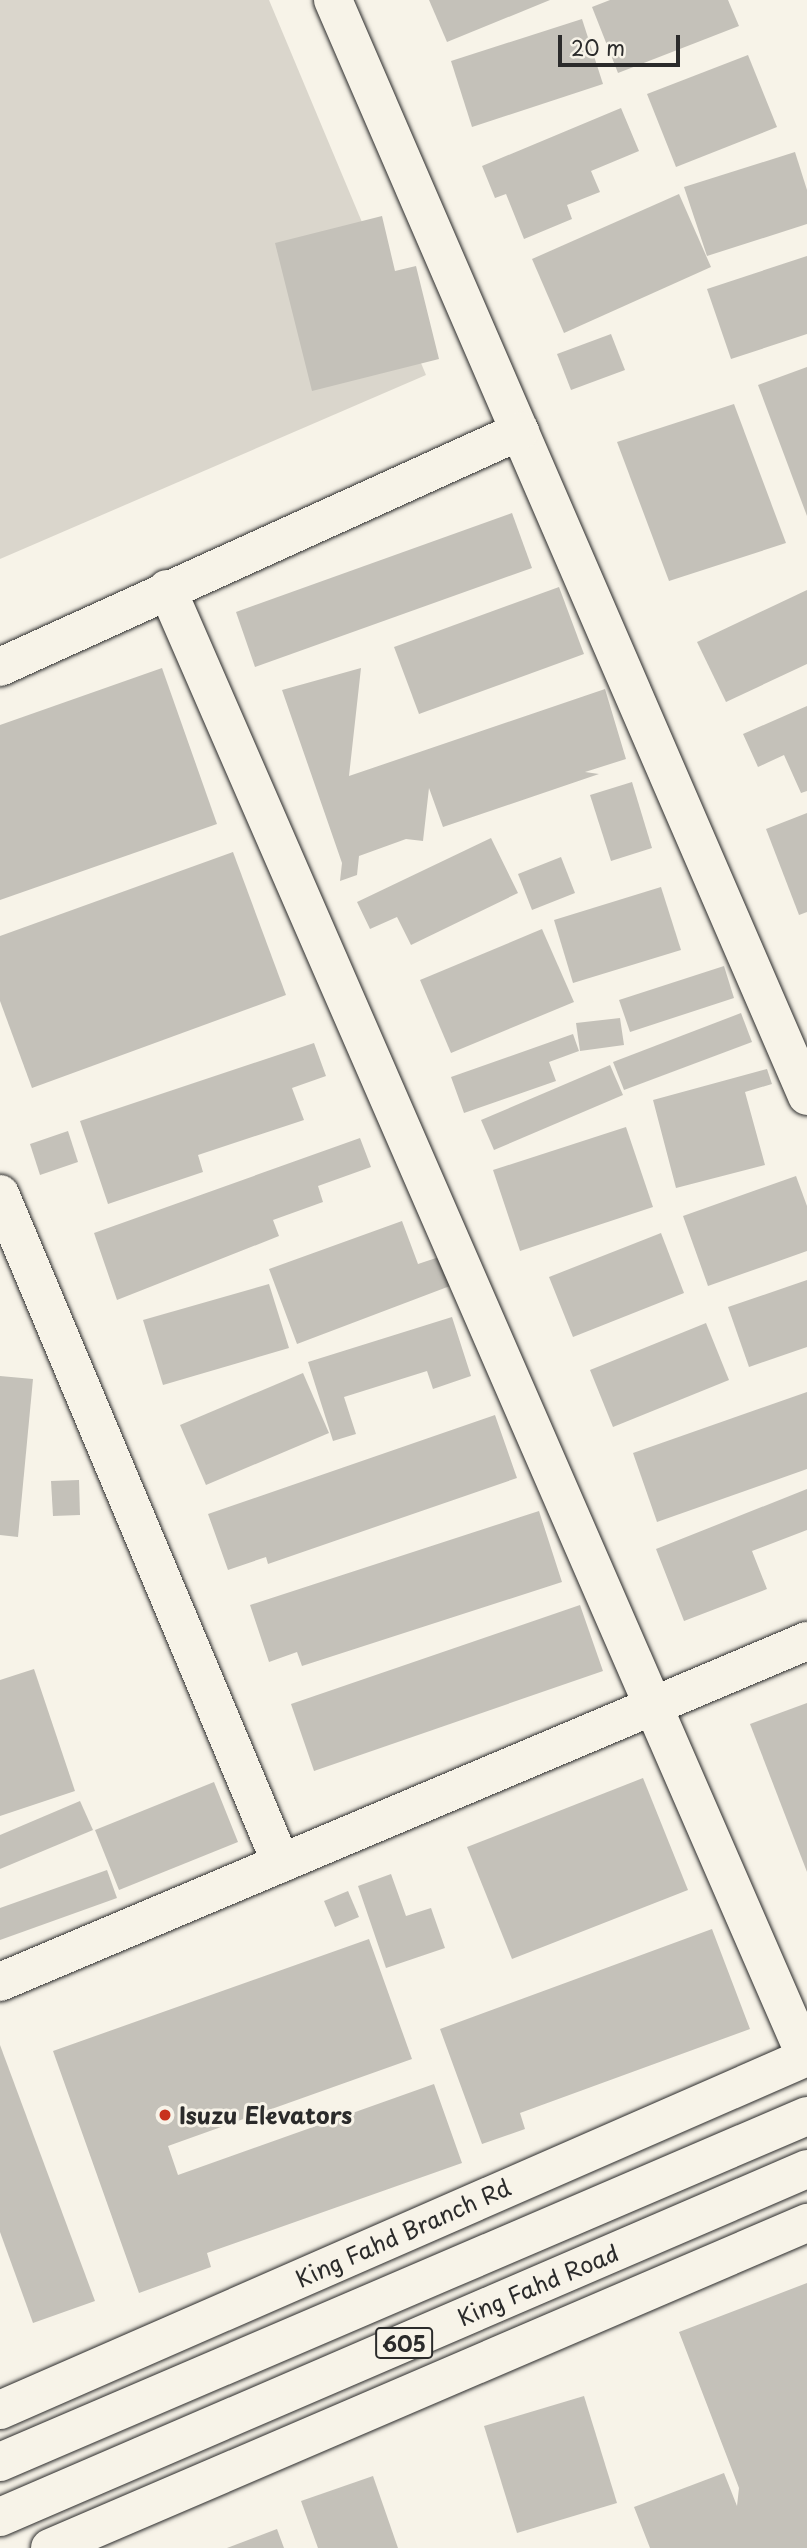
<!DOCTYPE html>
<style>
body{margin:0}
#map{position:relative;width:807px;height:2548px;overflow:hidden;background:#f7f3e8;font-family:"Playpen Sans",sans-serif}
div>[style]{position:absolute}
.green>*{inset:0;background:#dad6cc}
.building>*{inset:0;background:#c4c1b9}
.roads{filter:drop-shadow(0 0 2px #2b2b2b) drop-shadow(0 0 2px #2b2b2b)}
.minor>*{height:38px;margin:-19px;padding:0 19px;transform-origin:19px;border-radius:19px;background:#f7f3e8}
.major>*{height:38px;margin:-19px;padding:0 19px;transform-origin:19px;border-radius:19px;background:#f7f3e8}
.highway>*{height:38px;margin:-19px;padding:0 19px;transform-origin:19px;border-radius:19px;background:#f7f3e8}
.dots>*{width:19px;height:19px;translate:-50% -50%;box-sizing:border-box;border:4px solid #f7f3e8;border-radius:50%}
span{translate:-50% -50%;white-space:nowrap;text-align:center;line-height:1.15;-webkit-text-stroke:6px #f7f3e8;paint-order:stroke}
.shield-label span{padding:2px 5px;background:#f7f3e8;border:2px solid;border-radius:5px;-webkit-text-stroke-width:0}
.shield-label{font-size:21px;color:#2b2b2b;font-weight:700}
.poi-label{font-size:23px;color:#2b2b2b;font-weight:700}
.left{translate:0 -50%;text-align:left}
.street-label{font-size:23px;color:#2b2b2b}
.scale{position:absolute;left:558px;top:35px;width:122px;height:32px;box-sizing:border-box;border:4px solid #2b2b2b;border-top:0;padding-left:9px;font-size:21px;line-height:24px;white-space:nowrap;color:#2b2b2b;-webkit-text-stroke:5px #f7f3e8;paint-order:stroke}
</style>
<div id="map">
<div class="green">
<div style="clip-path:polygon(0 0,269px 0,426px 375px,0 559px)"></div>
</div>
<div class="building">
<div style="clip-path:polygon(429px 0,550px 0,447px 42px)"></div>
<div style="clip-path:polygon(610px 0,728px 0,739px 26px,618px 73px,592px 7px)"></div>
<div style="clip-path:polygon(582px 19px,603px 84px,472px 127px,451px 61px)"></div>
<div style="clip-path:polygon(748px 55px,777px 127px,676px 167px,647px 94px)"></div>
<div style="clip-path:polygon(621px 108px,639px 151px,591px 171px,600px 192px,567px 205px,572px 219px,524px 239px,506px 194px,495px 198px,482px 166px)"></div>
<div style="clip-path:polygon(795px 152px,807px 190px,807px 224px,707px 256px,684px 187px)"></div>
<div style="clip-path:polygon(679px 194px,711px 267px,564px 333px,532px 259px)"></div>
<div style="clip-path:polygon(382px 216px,395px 271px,416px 266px,439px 359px,312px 391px,275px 243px)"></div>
<div style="clip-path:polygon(807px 256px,807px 334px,731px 359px,707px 289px)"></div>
<div style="clip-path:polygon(611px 334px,625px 370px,571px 390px,557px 354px)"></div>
<div style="clip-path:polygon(807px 367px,807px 516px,758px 385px)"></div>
<div style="clip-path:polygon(734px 404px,786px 543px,669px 581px,617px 442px)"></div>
<div style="clip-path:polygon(512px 513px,532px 568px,255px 667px,236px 612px)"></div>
<div style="clip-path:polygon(559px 587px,584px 654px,419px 714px,394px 647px)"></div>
<div style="clip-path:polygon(807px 590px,807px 664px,726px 702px,697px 642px)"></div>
<div style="clip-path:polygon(162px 668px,217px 824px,0 900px,0 725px)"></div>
<div style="clip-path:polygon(361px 668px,349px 776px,605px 689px,626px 759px,585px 772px,599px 774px,443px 827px,429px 788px,423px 841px,406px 839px,359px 856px,357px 875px,340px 881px,342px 863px,282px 690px)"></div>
<div style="clip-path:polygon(807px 706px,807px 791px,801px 793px,784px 755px,758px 767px,743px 734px)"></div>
<div style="clip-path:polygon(632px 782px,652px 848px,611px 861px,590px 795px)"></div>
<div style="clip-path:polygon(807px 813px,807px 912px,799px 915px,766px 829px)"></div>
<div style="clip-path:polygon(491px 838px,518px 893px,411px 945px,397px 917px,370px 929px,357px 902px)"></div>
<div style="clip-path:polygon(233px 852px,286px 995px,32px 1088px,0 1001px,0 936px)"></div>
<div style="clip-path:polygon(561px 857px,575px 893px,532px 910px,518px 874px)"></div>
<div style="clip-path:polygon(661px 887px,681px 950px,573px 983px,554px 920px)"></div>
<div style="clip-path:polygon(542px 929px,574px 1002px,451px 1053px,420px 980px)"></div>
<div style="clip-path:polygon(724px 966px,734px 998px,630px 1032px,619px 1000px)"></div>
<div style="clip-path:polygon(741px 1013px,752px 1042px,624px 1090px,613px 1062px)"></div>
<div style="clip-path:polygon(620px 1018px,624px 1045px,580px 1051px,576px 1023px)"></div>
<div style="clip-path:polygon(573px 1034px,579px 1051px,549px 1062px,556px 1081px,464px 1113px,451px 1077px)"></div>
<div style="clip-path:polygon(314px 1043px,326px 1076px,292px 1088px,304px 1120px,198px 1155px,203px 1172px,108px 1204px,80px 1121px)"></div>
<div style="clip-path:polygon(610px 1065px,623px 1095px,494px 1150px,481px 1120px)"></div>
<div style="clip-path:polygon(767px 1069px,772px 1084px,745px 1092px,765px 1165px,676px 1188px,653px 1100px)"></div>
<div style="clip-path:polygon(626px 1127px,653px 1207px,520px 1251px,493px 1170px)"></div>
<div style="clip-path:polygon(68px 1131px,78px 1162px,40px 1175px,30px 1144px)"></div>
<div style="clip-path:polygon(360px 1138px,371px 1167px,318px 1186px,323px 1202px,273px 1220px,279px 1236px,117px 1300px,94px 1233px)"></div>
<div style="clip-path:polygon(796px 1176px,807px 1206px,807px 1251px,708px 1286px,683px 1216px)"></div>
<div style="clip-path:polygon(402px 1221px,418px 1264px,439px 1257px,450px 1286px,297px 1344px,269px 1269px)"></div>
<div style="clip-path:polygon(661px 1233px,684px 1293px,573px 1337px,549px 1277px)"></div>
<div style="clip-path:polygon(807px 1280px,807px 1347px,749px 1367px,728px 1307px)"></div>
<div style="clip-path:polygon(269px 1284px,289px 1348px,163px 1385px,143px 1320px)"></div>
<div style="clip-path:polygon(452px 1317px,471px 1376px,433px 1389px,427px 1371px,344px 1397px,356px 1434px,333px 1441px,308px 1362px)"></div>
<div style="clip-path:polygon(706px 1323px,729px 1380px,613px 1427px,590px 1370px)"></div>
<div style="clip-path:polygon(303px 1373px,329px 1433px,206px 1485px,180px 1425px)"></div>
<div style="clip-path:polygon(0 1376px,33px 1379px,18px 1537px,0 1535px)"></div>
<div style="clip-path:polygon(807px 1392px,807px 1469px,657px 1522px,633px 1453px)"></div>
<div style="clip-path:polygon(495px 1415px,517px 1478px,268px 1564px,266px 1557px,228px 1570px,208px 1514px)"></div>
<div style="clip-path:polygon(79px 1480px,80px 1515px,53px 1516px,51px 1481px)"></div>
<div style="clip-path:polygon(807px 1489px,807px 1530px,752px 1551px,767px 1589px,684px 1621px,656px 1549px)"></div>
<div style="clip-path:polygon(539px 1511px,562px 1582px,302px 1666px,297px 1652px,269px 1662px,250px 1605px)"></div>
<div style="clip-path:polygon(580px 1605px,603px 1671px,314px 1771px,291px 1704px)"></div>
<div style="clip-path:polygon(34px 1669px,75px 1791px,0 1816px,0 1680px)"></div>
<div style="clip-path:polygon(807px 1703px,807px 1872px,750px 1724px)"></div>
<div style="clip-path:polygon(643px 1778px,688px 1890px,512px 1959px,467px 1847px)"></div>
<div style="clip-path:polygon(214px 1782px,238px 1842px,119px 1890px,95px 1830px)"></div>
<div style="clip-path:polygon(80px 1801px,93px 1830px,0 1869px,0 1835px)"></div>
<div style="clip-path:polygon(107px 1870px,117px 1898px,0 1940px,0 1908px)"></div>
<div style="clip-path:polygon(391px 1874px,406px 1916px,431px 1908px,445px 1948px,386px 1968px,358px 1886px)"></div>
<div style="clip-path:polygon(348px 1891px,359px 1917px,335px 1927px,324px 1901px)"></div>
<div style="clip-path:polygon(712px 1929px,750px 2029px,520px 2113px,525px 2129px,482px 2144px,440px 2029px)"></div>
<div style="clip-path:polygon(369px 1939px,412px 2059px,168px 2146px,178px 2175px,434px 2084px,462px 2163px,207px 2253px,211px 2267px,139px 2293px,53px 2051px)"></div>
<div style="clip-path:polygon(0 2045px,95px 2301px,33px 2323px,0 2232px)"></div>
<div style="clip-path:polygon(807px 2283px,807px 2548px,650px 2548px,634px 2507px,724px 2473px,737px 2506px,739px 2488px,679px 2332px)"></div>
<div style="clip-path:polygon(584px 2396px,617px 2503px,517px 2533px,484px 2426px)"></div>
<div style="clip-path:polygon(373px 2476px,398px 2548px,318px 2548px,301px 2501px)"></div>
<div style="clip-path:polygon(277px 2529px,284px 2548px,227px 2548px)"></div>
</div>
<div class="roads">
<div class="minor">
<div style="left:333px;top:0;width:1194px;rotate:66.61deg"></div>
<div style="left:167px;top:589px;width:1601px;rotate:66.48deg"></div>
<div style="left:0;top:667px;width:571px;rotate:-24.41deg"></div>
<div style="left:0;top:1194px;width:726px;rotate:67.22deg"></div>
<div style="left:0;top:1982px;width:876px;rotate:-22.91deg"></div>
</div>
<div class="major">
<div style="left:0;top:2410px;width:881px;rotate:-23.63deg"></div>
<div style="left:50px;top:2548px;width:824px;rotate:-23.24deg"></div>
</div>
<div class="highway">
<div style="left:0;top:2462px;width:878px;rotate:-23.21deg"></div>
<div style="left:0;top:2517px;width:879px;rotate:-23.33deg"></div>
</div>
</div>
<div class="dots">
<div style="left:165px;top:2115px;background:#c8321e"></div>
</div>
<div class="shield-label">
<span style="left:404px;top:2343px">605</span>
</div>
<div class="poi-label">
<span class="left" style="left:179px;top:2115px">Isuzu Elevators</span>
</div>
<div class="street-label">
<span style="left:403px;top:2233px;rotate:-24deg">King Fahd Branch Rd</span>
<span style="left:538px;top:2285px;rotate:-23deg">King Fahd Road</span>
</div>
<div class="scale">20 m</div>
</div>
